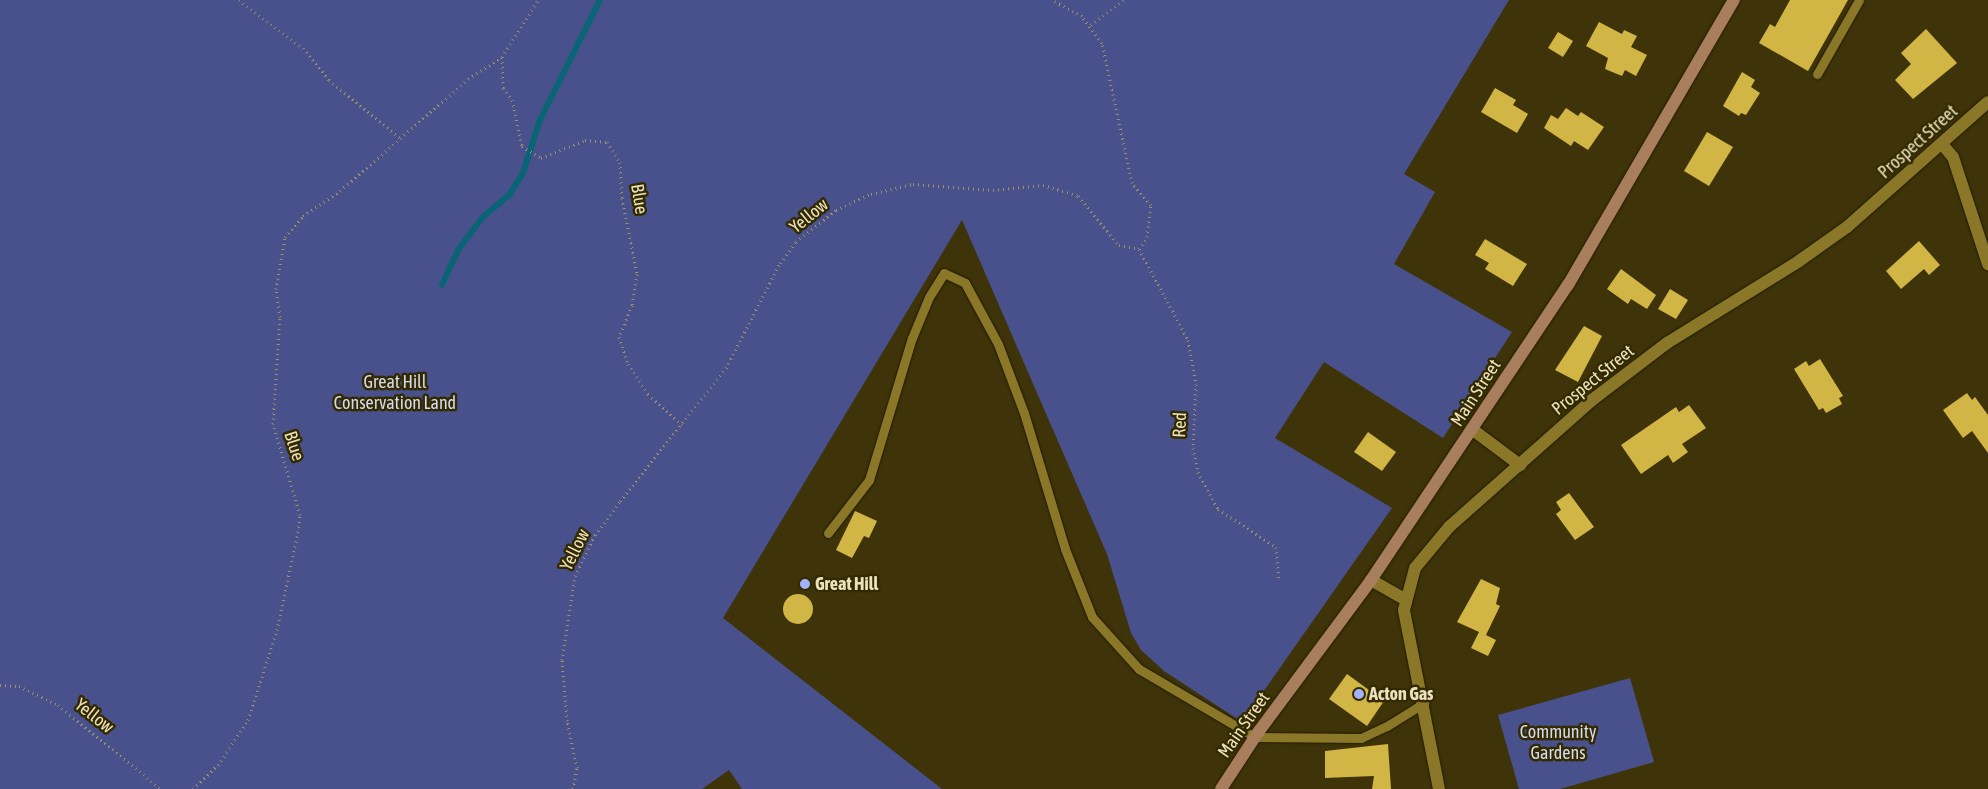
<!DOCTYPE html>
<style>
body{margin:0}
#map{position:relative;width:1988px;height:789px;overflow:hidden;background:#3f3409;font-family:"Asap Condensed",sans-serif}
div>[style]{position:absolute}
.green>*{inset:0;background:#48518b}
.stream>*{height:5.5px;margin:-2.75px;padding:0 2.75px;transform-origin:2.75px;border-radius:2.75px;background:#096475}
.building>*{inset:0;background:#d1b645}
.round{border-radius:50%}
.path>*{height:3px;margin-top:-1.5px;transform-origin:0;background:repeating-linear-gradient(90deg,#9c926a 0 1px,transparent 0 5px)}
.roads{filter:drop-shadow(0 0 1px #221c04) drop-shadow(0 0 1px #221c04)}
.lane>*{height:9px;margin:-4.5px;padding:0 4.5px;transform-origin:4.5px;border-radius:4.5px;background:#8a7727}
.street>*{height:12px;margin:-6px;padding:0 6px;transform-origin:6px;border-radius:6px;background:#8a7727}
.secondary>*{height:12px;margin:-6px;padding:0 6px;transform-origin:6px;border-radius:6px;background:#a87e5c}
.dots>*{width:14px;height:14px;translate:-50% -50%;box-sizing:border-box;border:2px solid #342a00;border-radius:50%}
span{translate:-50% -50%;white-space:nowrap;text-align:center;line-height:1.15;-webkit-text-stroke:5px #342a00;paint-order:stroke}
.street-label{font-size:18px;color:#ebe1bc}
.park-label{font-size:18px;color:#d4daf1}
.poi-label{font-size:18px;color:#ebe1bc;font-weight:700}
.left{translate:0 -50%;text-align:left}
</style>
<div id="map">
<div class="green">
<div style="clip-path:polygon(0 0,1509px 0,1404px 174px,1435px 192px,1394px 264px,1512px 332px,1443px 438px,1324px 362px,1275px 438px,1392px 508px,1242px 722px,1164px 671px,1141px 650px,1131px 633px,1107px 554px,962px 220px,723px 618px,942px 789px,742px 789px,729px 770px,702px 789px,0 789px)"></div>
<div style="clip-path:polygon(1630px 678px,1654px 762px,1560px 789px,1519px 789px,1498px 715px)"></div>
</div>
<div class="stream">
<div style="left:442px;top:285px;width:38px;rotate:-65deg"></div>
<div style="left:458px;top:250px;width:41px;rotate:-52.9deg"></div>
<div style="left:483px;top:217px;width:35px;rotate:-40deg"></div>
<div style="left:510px;top:194px;width:25px;rotate:-58deg"></div>
<div style="left:523px;top:173px;width:56px;rotate:-72.2deg"></div>
<div style="left:540px;top:120px;width:134px;rotate:-63.4deg"></div>
</div>
<div class="building">
<div style="clip-path:polygon(1790px 0,1848px 0,1808px 71px,1759px 43px,1770px 24px,1775px 27px)"></div>
<div style="clip-path:polygon(1599px 22px,1622px 34px,1624px 30px,1637px 36px,1631px 47px,1647px 55px,1636px 76px,1625px 70px,1622px 76px,1605px 69px,1608px 58px,1586px 46px)"></div>
<div style="clip-path:polygon(1926px 29px,1957px 63px,1913px 99px,1895px 80px,1911px 64px,1901px 53px)"></div>
<div style="clip-path:polygon(1558px 32px,1573px 41px,1563px 57px,1548px 48px)"></div>
<div style="clip-path:polygon(1742px 72px,1755px 80px,1751px 87px,1760px 93px,1746px 115px,1741px 113px,1739px 116px,1723px 106px)"></div>
<div style="clip-path:polygon(1495px 88px,1516px 100px,1513px 105px,1528px 114px,1517px 133px,1481px 112px)"></div>
<div style="clip-path:polygon(1566px 108px,1578px 116px,1581px 112px,1604px 127px,1588px 150px,1574px 141px,1571px 146px,1544px 128px,1551px 115px,1558px 119px)"></div>
<div style="clip-path:polygon(1707px 132px,1733px 147px,1709px 186px,1684px 171px)"></div>
<div style="clip-path:polygon(1485px 239px,1527px 264px,1513px 286px,1485px 269px,1489px 263px,1475px 255px)"></div>
<div style="clip-path:polygon(1919px 241px,1940px 265px,1929px 275px,1924px 269px,1901px 289px,1886px 271px)"></div>
<div style="clip-path:polygon(1621px 269px,1656px 295px,1647px 309px,1631px 299px,1628px 304px,1607px 289px)"></div>
<div style="clip-path:polygon(1670px 289px,1688px 300px,1676px 319px,1658px 309px)"></div>
<div style="clip-path:polygon(1584px 326px,1602px 336px,1578px 382px,1555px 370px)"></div>
<div style="clip-path:polygon(1820px 359px,1843px 396px,1839px 398px,1842px 404px,1826px 413px,1823px 408px,1819px 410px,1794px 369px,1806px 361px,1809px 366px)"></div>
<div style="clip-path:polygon(1967px 393px,1972px 400px,1975px 397px,1988px 415px,1988px 453px,1972px 431px,1963px 438px,1943px 410px)"></div>
<div style="clip-path:polygon(1689px 405px,1706px 428px,1682px 444px,1688px 452px,1673px 463px,1668px 455px,1641px 474px,1621px 445px,1676px 407px,1679px 412px)"></div>
<div style="clip-path:polygon(1368px 432px,1396px 452px,1382px 471px,1354px 452px)"></div>
<div style="clip-path:polygon(1569px 493px,1594px 527px,1575px 540px,1556px 514px,1561px 510px,1556px 502px)"></div>
<div style="clip-path:polygon(855px 511px,877px 521px,869px 538px,864px 536px,852px 558px,836px 550px)"></div>
<div style="clip-path:polygon(1481px 579px,1500px 588px,1496px 604px,1500px 606px,1486px 635px,1496px 640px,1488px 656px,1471px 648px,1479px 632px,1457px 622px)"></div>
<div class="round" style="left:783px;top:594px;width:30px;height:30px"></div>
<div style="clip-path:polygon(1347px 674px,1384px 701px,1367px 726px,1329px 699px)"></div>
<div style="clip-path:polygon(1388px 744px,1391px 789px,1372px 789px,1374px 776px,1325px 778px,1325px 751px)"></div>
</div>
<div class="path">
<div style="left:239px;top:0;width:80px;rotate:36.9deg"></div>
<div style="left:303px;top:48px;width:41px;rotate:50.9deg"></div>
<div style="left:329px;top:80px;width:93px;rotate:39.3deg"></div>
<div style="left:1091px;top:25px;width:41px;rotate:-37.1deg"></div>
<div style="left:502px;top:57px;width:31px;rotate:88deg"></div>
<div style="left:503px;top:88px;width:15px;rotate:53deg"></div>
<div style="left:512px;top:100px;width:47px;rotate:77.7deg"></div>
<div style="left:522px;top:146px;width:22px;rotate:32deg"></div>
<div style="left:541px;top:158px;width:48px;rotate:-22.2deg"></div>
<div style="left:585px;top:140px;width:22px;rotate:5deg"></div>
<div style="left:607px;top:142px;width:24px;rotate:57deg"></div>
<div style="left:620px;top:162px;width:36px;rotate:87deg"></div>
<div style="left:622px;top:198px;width:77px;rotate:78.8deg"></div>
<div style="left:637px;top:274px;width:31px;rotate:99deg"></div>
<div style="left:632px;top:305px;width:35px;rotate:112deg"></div>
<div style="left:619px;top:337px;width:28px;rotate:72deg"></div>
<div style="left:628px;top:364px;width:36px;rotate:56deg"></div>
<div style="left:648px;top:394px;width:46px;rotate:42.4deg"></div>
<div style="left:1139px;top:249px;width:103px;rotate:61.7deg"></div>
<div style="left:1188px;top:340px;width:45px;rotate:79.7deg"></div>
<div style="left:1196px;top:384px;width:64px;rotate:92.7deg"></div>
<div style="left:1193px;top:448px;width:25px;rotate:78deg"></div>
<div style="left:1198px;top:472px;width:42px;rotate:61.6deg"></div>
<div style="left:1218px;top:509px;width:69px;rotate:33.2deg"></div>
<div style="left:1276px;top:547px;width:32px;rotate:85deg"></div>
<div style="left:0;top:685px;width:19px;rotate:3deg"></div>
<div style="left:19px;top:686px;width:43px;rotate:26deg"></div>
<div style="left:58px;top:705px;width:133px;rotate:39.2deg"></div>
<div style="left:193px;top:789px;width:35px;rotate:-44deg"></div>
<div style="left:218px;top:765px;width:54px;rotate:-56.3deg"></div>
<div style="left:248px;top:720px;width:95px;rotate:-72.1deg"></div>
<div style="left:277px;top:630px;width:95px;rotate:-77.9deg"></div>
<div style="left:297px;top:537px;width:22px;rotate:-82deg"></div>
<div style="left:300px;top:515px;width:95px;rotate:-106.5deg"></div>
<div style="left:273px;top:424px;width:107px;rotate:-86.3deg"></div>
<div style="left:280px;top:317px;width:28px;rotate:-98deg"></div>
<div style="left:276px;top:289px;width:53px;rotate:-80.2deg"></div>
<div style="left:285px;top:237px;width:28px;rotate:-49deg"></div>
<div style="left:303px;top:216px;width:45px;rotate:-34deg"></div>
<div style="left:340px;top:191px;width:170px;rotate:-41.2deg"></div>
<div style="left:468px;top:79px;width:40px;rotate:-32.9deg"></div>
<div style="left:502px;top:57px;width:67px;rotate:-57.7deg"></div>
<div style="left:573px;top:789px;width:21px;rotate:-79deg"></div>
<div style="left:577px;top:768px;width:48px;rotate:-102deg"></div>
<div style="left:567px;top:721px;width:61px;rotate:-94.7deg"></div>
<div style="left:562px;top:660px;width:85px;rotate:-81.2deg"></div>
<div style="left:575px;top:576px;width:46px;rotate:-64deg"></div>
<div style="left:595px;top:535px;width:42px;rotate:-53.7deg"></div>
<div style="left:620px;top:501px;width:170px;rotate:-51.4deg"></div>
<div style="left:726px;top:368px;width:118px;rotate:-62.8deg"></div>
<div style="left:780px;top:263px;width:26px;rotate:-53deg"></div>
<div style="left:796px;top:242px;width:51px;rotate:-38.7deg"></div>
<div style="left:836px;top:210px;width:38px;rotate:-25deg"></div>
<div style="left:871px;top:194px;width:43px;rotate:-13.4deg"></div>
<div style="left:913px;top:184px;width:80px;rotate:4.3deg"></div>
<div style="left:993px;top:190px;width:50px;rotate:-5.7deg"></div>
<div style="left:1043px;top:185px;width:37px;rotate:17deg"></div>
<div style="left:1078px;top:196px;width:64px;rotate:50.1deg"></div>
<div style="left:1119px;top:245px;width:20px;rotate:11deg"></div>
<div style="left:1139px;top:249px;width:14px;rotate:-56deg"></div>
<div style="left:1147px;top:237px;width:32px;rotate:-83deg"></div>
<div style="left:1151px;top:205px;width:29px;rotate:-131deg"></div>
<div style="left:1132px;top:183px;width:143px;rotate:-102.1deg"></div>
<div style="left:1102px;top:43px;width:34px;rotate:-127deg"></div>
<div style="left:1082px;top:16px;width:34px;rotate:-152deg"></div>
</div>
<div class="roads">
<div class="lane">
<div style="left:1817px;top:74px;width:85px;rotate:-60.4deg"></div>
<div style="left:828px;top:533px;width:67px;rotate:-52.3deg"></div>
<div style="left:869px;top:480px;width:148px;rotate:-73.2deg"></div>
<div style="left:912px;top:338px;width:44px;rotate:-67.5deg"></div>
<div style="left:929px;top:297px;width:28px;rotate:-58deg"></div>
<div style="left:944px;top:273px;width:23px;rotate:25deg"></div>
<div style="left:965px;top:283px;width:69px;rotate:61.6deg"></div>
<div style="left:998px;top:344px;width:74px;rotate:69.4deg"></div>
<div style="left:1024px;top:413px;width:142px;rotate:73.2deg"></div>
<div style="left:1065px;top:549px;width:73px;rotate:68.3deg"></div>
<div style="left:1092px;top:617px;width:70px;rotate:47.9deg"></div>
<div style="left:1139px;top:669px;width:134px;rotate:30.4deg"></div>
<div style="left:1255px;top:737px;width:106px;rotate:0.5deg"></div>
<div style="left:1361px;top:738px;width:29px;rotate:-25deg"></div>
<div style="left:1387px;top:726px;width:44px;rotate:-31.9deg"></div>
</div>
<div class="street">
<div style="left:1942px;top:144px;width:17px;rotate:50deg"></div>
<div style="left:1953px;top:157px;width:113px;rotate:71.9deg"></div>
<div style="left:1473px;top:430px;width:59px;rotate:36.7deg"></div>
<div style="left:1371px;top:580px;width:40px;rotate:29.7deg"></div>
<div style="left:1439px;top:789px;width:182px;rotate:-101.1deg"></div>
<div style="left:1404px;top:610px;width:43px;rotate:-75.3deg"></div>
<div style="left:1415px;top:568px;width:53px;rotate:-50.3deg"></div>
<div style="left:1449px;top:527px;width:191px;rotate:-41.6deg"></div>
<div style="left:1592px;top:400px;width:94px;rotate:-37.2deg"></div>
<div style="left:1667px;top:343px;width:155px;rotate:-31.8deg"></div>
<div style="left:1799px;top:261px;width:59px;rotate:-35.3deg"></div>
<div style="left:1847px;top:227px;width:188px;rotate:-41.6deg"></div>
</div>
<div class="secondary">
<div style="left:1221px;top:789px;width:69px;rotate:-56.8deg"></div>
<div style="left:1259px;top:731px;width:188px;rotate:-53.4deg"></div>
<div style="left:1371px;top:580px;width:355px;rotate:-56.3deg"></div>
<div style="left:1568px;top:285px;width:330px;rotate:-59.8deg"></div>
</div>
</div>
<div class="dots">
<div style="left:805px;top:584px;background:#a3b2fd"></div>
<div style="left:1359px;top:694px;background:#a3b2fd"></div>
</div>
<div class="street-label">
<span style="left:1918px;top:142px;rotate:-42deg">Prospect Street</span>
<span style="left:639px;top:199px;rotate:81deg">Blue</span>
<span style="left:809px;top:216px;rotate:-39deg">Yellow</span>
<span style="left:1593px;top:380px;rotate:-39deg">Prospect Street</span>
<span style="left:1476px;top:393px;rotate:-57deg">Main Street</span>
<span style="left:1180px;top:425px;rotate:-87deg">Red</span>
<span style="left:294px;top:446px;rotate:72deg">Blue</span>
<span style="left:575px;top:550px;rotate:-64deg">Yellow</span>
<span style="left:94px;top:716px;rotate:38deg">Yellow</span>
<span style="left:1244px;top:725px;rotate:-55deg">Main Street</span>
</div>
<div class="park-label">
<span style="left:395px;top:393px">Great Hill<br>Conservation Land</span>
<span style="left:1558px;top:743px">Community<br>Gardens</span>
</div>
<div class="poi-label">
<span class="left" style="left:815px;top:584px">Great Hill</span>
<span class="left" style="left:1369px;top:694px">Acton Gas</span>
</div>
</div>
